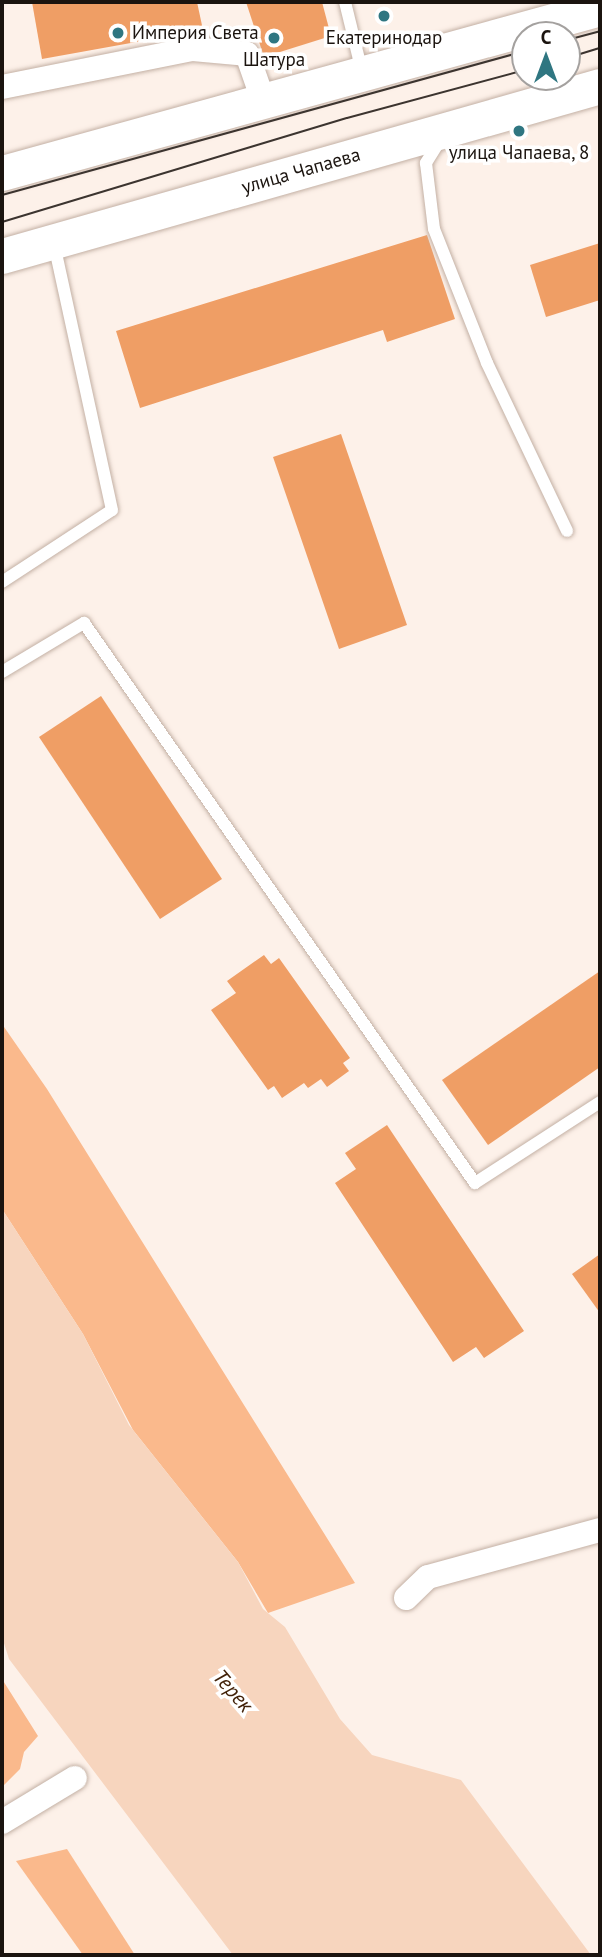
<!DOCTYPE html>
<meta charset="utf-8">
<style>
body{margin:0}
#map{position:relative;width:602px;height:1957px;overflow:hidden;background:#fdf1e9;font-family:"PT Sans",sans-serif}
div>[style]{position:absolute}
.green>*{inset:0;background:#fab98c}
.water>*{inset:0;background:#f7d5be}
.building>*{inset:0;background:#ef9e65}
.roads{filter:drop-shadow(0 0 2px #c3b0a4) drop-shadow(0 0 2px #c3b0a4)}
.service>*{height:12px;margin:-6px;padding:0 6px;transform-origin:6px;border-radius:6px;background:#fff}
.minor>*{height:24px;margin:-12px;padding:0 12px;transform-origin:12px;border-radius:12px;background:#fff}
.secondary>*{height:35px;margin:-17.5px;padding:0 17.5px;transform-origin:17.5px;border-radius:17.5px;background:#fff}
.tram>*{height:2px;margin:-1px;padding:0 1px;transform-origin:1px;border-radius:1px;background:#3c342f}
.dots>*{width:19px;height:19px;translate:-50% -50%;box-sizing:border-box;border:4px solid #fff;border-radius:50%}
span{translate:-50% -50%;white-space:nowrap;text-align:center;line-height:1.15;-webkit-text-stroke:7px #fff;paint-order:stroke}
.poi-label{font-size:19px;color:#1b140f}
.left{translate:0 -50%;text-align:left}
.street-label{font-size:19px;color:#1b140f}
.water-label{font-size:21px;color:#422209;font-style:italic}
.frame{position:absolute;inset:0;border:4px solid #1b140f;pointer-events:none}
.north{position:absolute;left:511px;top:21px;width:70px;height:70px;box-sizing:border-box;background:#fff;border:2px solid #a4a19f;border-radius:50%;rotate:0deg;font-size:19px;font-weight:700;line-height:28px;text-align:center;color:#1b140f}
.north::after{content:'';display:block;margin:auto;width:24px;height:32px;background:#2f7681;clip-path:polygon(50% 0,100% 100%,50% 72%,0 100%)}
</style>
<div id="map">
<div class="green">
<div style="clip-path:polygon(2px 1024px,47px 1089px,355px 1583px,268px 1613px,238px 1562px,133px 1430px,83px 1334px,2px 1209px)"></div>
<div style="clip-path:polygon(2px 1679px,38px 1736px,24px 1752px,20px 1769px,2px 1787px)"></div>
<div style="clip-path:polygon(67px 1849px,135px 1955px,83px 1955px,16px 1861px)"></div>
</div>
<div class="water">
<div style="clip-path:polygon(2px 1209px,83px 1334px,129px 1425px,238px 1562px,263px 1609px,285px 1627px,340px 1719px,372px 1755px,461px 1780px,591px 1955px,233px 1955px,9px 1659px,2px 1637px)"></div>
</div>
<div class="building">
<div style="clip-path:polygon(32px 2px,197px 2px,203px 30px,42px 59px)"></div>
<div style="clip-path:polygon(246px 2px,322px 2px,331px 36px,264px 57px)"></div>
<div style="clip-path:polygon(427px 235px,455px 319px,387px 342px,383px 330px,140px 408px,116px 331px)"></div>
<div style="clip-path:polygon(600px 243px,600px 300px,546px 317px,530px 265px)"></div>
<div style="clip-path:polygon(341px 434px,407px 625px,339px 649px,273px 457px)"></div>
<div style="clip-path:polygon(101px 696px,222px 879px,160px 919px,39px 737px)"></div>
<div style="clip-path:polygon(264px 955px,271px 964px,279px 958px,350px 1058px,343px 1063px,349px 1071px,327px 1087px,321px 1079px,308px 1088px,304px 1083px,282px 1098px,274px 1086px,268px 1090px,211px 1010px,236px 993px,227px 981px)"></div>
<div style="clip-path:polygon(600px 971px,600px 1067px,488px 1145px,442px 1080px)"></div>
<div style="clip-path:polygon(387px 1125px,524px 1331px,484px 1358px,476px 1347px,453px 1362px,335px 1183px,356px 1169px,345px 1153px)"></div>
<div style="clip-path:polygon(600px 1254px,600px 1313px,572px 1274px)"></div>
</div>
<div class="roads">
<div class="service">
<div style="left:345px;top:2px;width:72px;rotate:76.3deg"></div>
<div style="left:439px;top:142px;width:25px;rotate:122deg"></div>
<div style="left:426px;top:163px;width:66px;rotate:83.1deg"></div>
<div style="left:434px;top:229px;width:144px;rotate:68.4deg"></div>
<div style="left:487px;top:363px;width:186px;rotate:64.5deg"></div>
<div style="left:2px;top:582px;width:131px;rotate:-33.2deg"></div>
<div style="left:112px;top:510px;width:271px;rotate:-102.3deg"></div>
<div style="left:2px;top:672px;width:96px;rotate:-30.9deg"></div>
<div style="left:84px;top:623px;width:683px;rotate:55.08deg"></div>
<div style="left:475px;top:1183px;width:149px;rotate:-32.9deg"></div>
</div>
<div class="minor">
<div style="left:2px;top:87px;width:195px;rotate:-11.3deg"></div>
<div style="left:193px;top:49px;width:54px;rotate:5.3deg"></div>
<div style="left:247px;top:54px;width:49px;rotate:70.8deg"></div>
<div style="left:406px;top:1598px;width:30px;rotate:-44deg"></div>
<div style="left:428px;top:1577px;width:178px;rotate:-15.3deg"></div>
<div style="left:2px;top:1822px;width:85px;rotate:-31.1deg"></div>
</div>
<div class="secondary">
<div style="left:2px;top:173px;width:620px;rotate:-15.43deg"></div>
<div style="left:2px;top:256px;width:622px;rotate:-15.87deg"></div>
</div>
</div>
<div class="tram">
<div style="left:567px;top:40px;width:34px;rotate:-15deg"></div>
<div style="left:567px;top:58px;width:34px;rotate:-17deg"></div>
<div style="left:2px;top:195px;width:542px;rotate:-15.39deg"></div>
<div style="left:2px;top:222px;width:360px;rotate:-16.8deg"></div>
<div style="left:347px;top:118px;width:184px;rotate:-15.1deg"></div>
</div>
<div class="dots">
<div style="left:384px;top:16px;background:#2f7681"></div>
<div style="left:118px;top:33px;background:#2f7681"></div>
<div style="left:274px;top:38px;background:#2f7681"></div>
<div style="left:519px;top:131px;background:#2f7681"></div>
</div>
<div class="poi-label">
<span class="left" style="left:132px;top:33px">Империя Света</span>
<span style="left:384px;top:38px">Екатеринодар</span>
<span style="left:274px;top:60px">Шатура</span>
<span style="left:519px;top:153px">улица Чапаева, 8</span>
</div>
<div class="street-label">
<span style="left:301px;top:171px;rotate:-16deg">улица Чапаева</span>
</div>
<div class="water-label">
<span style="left:233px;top:1691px;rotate:49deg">Терек</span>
</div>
<div class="frame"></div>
<div class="north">С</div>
</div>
